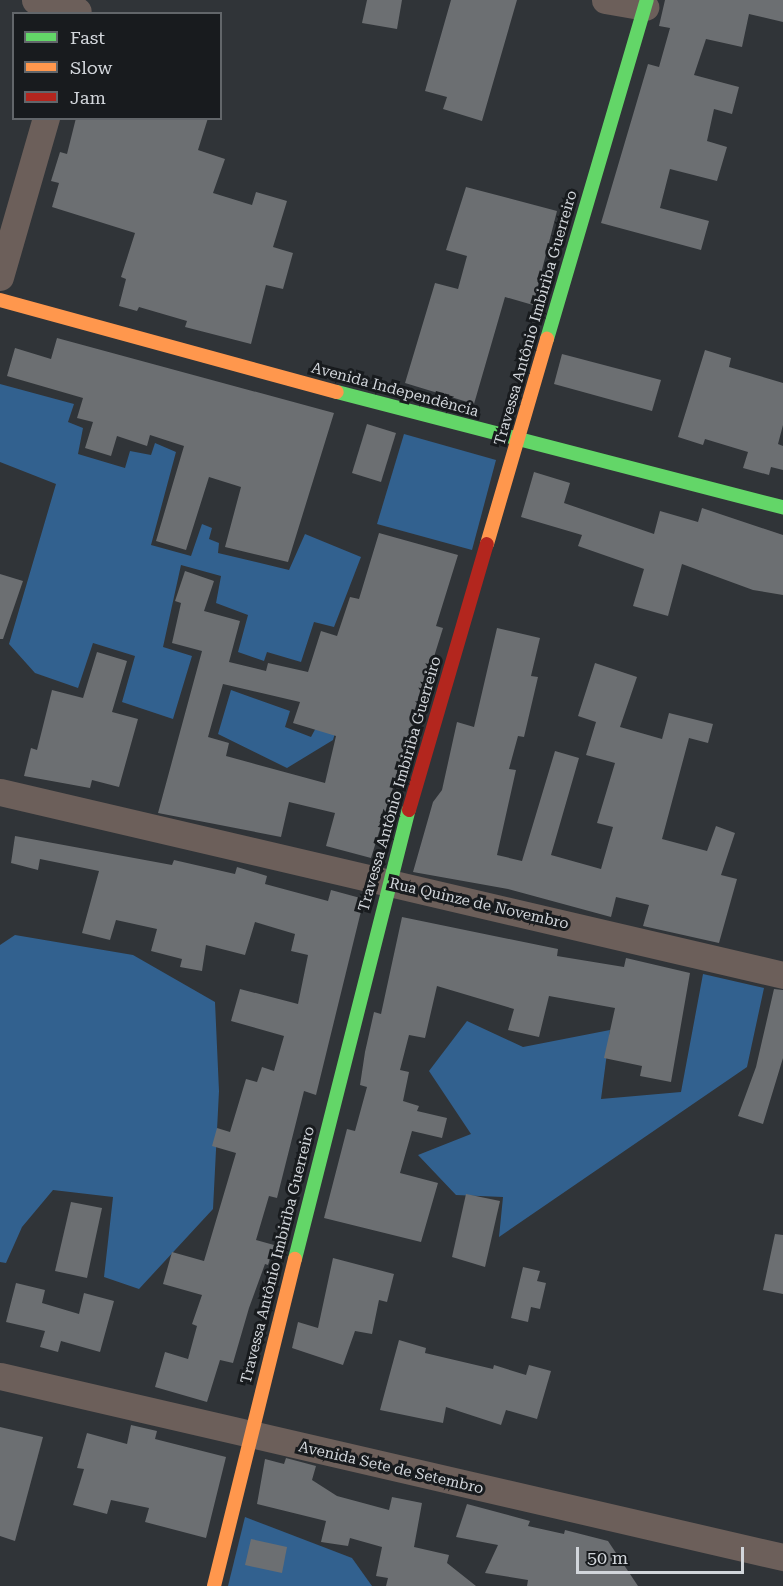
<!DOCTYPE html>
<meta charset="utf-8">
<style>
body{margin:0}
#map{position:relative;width:783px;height:1586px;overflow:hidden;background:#303438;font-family:"Roboto Serif",serif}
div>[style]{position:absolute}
.forest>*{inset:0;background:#32618f}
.building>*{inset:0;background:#6c6f72}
.street>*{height:27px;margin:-13.5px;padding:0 13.5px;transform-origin:13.5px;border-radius:13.5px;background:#6c5f5a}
.fast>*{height:14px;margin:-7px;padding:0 7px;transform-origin:7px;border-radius:7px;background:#63d668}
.slow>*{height:14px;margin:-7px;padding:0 7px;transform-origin:7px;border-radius:7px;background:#ff974d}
.jam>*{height:14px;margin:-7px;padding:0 7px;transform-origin:7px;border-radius:7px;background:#b3261e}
span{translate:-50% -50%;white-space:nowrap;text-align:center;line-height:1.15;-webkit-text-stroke:6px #181b1e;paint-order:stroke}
.street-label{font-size:15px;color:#d2d6db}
.legend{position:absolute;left:12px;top:12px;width:210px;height:108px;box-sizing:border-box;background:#181b1e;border:2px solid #62666a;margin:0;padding:8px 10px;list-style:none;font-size:18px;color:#d2d6db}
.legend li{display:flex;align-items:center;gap:12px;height:30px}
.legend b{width:30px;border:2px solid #62666a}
.scale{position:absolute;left:576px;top:1547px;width:168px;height:27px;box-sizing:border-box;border:3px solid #d2d6db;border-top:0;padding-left:8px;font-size:18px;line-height:21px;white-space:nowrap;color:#d2d6db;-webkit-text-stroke:4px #181b1e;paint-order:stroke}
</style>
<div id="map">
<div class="forest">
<div style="clip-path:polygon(0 384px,74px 404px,68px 422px,83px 428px,78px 454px,125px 468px,130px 451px,151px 455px,155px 443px,176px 452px,151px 545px,191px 556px,202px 524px,212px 528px,209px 539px,219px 543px,218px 553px,289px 570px,305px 534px,361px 557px,334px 627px,314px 622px,301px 662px,267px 652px,264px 661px,238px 652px,248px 615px,216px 603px,221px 576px,181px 565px,163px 647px,192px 656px,173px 719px,122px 702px,135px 656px,93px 643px,78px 688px,35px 673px,9px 644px,56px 484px,0 462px)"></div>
<div style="clip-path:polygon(404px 434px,496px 460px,472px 550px,377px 524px)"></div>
<div style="clip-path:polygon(231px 690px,290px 711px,285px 727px,311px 737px,327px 707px,340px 716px,333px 740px,287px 768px,218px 734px)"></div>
<div style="clip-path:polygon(15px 935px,133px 955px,215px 1002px,219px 1091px,213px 1209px,139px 1289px,104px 1277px,113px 1197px,53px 1190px,22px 1227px,6px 1263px,0 1262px,0 945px)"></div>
<div style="clip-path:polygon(703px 974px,764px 988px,747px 1067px,499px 1237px,503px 1197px,456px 1195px,418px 1155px,471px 1134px,429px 1071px,467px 1021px,523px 1047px,610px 1030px,601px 1099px,681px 1092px)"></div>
<div style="clip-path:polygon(245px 1517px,352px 1558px,372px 1586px,228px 1586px)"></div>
</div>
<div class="building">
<div style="clip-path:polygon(367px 0,402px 0,397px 29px,362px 23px)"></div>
<div style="clip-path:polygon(451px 0,517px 0,482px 121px,443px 109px,447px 97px,425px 91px)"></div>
<div style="clip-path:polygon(665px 0,783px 0,783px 22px,749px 14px,742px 47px,706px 39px,694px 75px,739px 87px,732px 114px,714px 109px,707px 141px,727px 147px,717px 181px,670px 169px,660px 208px,709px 221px,701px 250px,601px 223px,648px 64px,659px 67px,670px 28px,659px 26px)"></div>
<div style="clip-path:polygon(76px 118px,208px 118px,198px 150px,225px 159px,213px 193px,252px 205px,256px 192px,287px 201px,273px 247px,293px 253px,283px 289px,266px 285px,251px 344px,185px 327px,187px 321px,139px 307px,137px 311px,119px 306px,126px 279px,121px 277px,135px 233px,52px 207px,59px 183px,51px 181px,60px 152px,67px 154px)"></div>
<div style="clip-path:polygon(466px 187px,557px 211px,533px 305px,505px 297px,474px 404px,405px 383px,435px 283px,458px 289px,467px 256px,446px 250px)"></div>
<div style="clip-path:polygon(57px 338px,334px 413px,288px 562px,225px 547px,241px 487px,209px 477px,186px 550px,156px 541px,184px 446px,150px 435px,147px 446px,117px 436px,111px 456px,85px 448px,93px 422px,77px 418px,83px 398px,7px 376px,15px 348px,51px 359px)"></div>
<div style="clip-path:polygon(705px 350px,731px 358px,729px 367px,783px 383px,783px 425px,778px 444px,783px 446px,783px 470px,771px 467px,769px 475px,743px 468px,748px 452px,705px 439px,703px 445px,678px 437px)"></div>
<div style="clip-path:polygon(562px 354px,661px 380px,652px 411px,554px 384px)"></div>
<div style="clip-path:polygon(367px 424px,396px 433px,381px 482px,352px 473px)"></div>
<div style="clip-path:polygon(534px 472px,570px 483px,564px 503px,654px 534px,660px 511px,698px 522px,702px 508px,783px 535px,783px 595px,753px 590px,682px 564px,668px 616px,633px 606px,644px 569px,578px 546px,582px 535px,521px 517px)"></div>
<div style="clip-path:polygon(evenodd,379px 533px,458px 555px,436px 626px,443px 628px,371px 858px,326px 846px,335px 813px,289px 802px,281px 837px,158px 813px,202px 651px,172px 643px,181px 603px,175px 601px,185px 571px,214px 581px,204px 611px,240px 621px,229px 662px,266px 671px,268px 663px,308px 672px,321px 631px,337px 636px,350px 597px,359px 599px,379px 533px,223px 684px,300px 702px,293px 723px,336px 736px,325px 783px,226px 756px,229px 743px,208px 737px,223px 684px)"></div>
<div style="clip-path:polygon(0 574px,23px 581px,3px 639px,0 639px)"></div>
<div style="clip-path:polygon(497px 628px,540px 638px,531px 676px,538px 677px,524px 737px,518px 736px,509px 769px,516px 770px,497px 855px,522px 861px,555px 751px,579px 758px,551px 855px,601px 869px,613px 827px,597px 823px,615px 763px,586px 755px,596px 722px,578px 716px,595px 663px,637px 677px,620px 727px,662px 739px,669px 713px,713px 724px,708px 743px,689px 738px,662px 839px,707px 851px,716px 826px,735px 833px,721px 875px,737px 879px,719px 943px,643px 926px,649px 905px,616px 897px,611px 917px,508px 889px,413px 872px,433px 802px,442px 790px,457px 722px,474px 727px)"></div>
<div style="clip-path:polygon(97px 652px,127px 661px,112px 712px,138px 719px,119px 787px,92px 780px,90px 788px,24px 776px,31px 748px,37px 750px,52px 690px,83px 698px)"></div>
<div style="clip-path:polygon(15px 836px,172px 865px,174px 860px,235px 874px,237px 867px,267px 876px,265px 884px,328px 901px,331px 890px,364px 899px,316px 1095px,304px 1091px,277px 1198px,269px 1196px,256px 1240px,274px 1245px,268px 1265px,265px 1264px,249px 1308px,233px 1363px,220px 1360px,207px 1402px,155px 1387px,165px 1352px,188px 1359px,197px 1326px,192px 1324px,202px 1295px,163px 1284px,172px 1252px,204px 1261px,236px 1153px,212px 1146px,217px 1128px,230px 1132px,246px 1079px,257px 1082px,262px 1067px,274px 1071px,284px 1036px,231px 1021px,240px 989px,298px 1004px,308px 955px,291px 951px,295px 934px,255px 922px,245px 955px,206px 945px,202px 971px,180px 967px,182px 959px,151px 951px,157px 929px,116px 920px,110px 940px,82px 933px,99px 871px,40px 859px,38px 870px,11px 863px)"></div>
<div style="clip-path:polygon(402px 917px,558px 949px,557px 956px,624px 967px,626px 958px,690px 973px,671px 1082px,640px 1076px,642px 1066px,604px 1058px,615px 1008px,549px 996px,539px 1037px,508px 1030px,514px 1009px,437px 986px,425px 1038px,409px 1035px,400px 1070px,409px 1072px,403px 1101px,419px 1106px,417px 1111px,447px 1118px,442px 1138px,412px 1131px,400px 1173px,438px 1183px,421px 1242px,324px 1218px,347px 1129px,355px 1131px,367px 1087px,360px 1085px,365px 1052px,374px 1012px,381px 1014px)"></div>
<div style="clip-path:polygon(774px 989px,783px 990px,783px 1058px,763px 1124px,738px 1116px,756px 1067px)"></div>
<div style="clip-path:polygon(466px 1194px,500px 1201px,485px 1267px,452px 1257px)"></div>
<div style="clip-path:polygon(71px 1202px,102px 1208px,87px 1278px,55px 1271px)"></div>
<div style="clip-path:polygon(775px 1234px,783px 1235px,783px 1294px,763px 1290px)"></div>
<div style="clip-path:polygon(333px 1258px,394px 1274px,387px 1302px,379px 1300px,372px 1334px,355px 1331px,343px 1365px,292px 1348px,298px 1322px,318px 1328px)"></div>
<div style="clip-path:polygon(523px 1267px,540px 1271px,537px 1281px,546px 1283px,540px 1309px,531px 1307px,528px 1322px,511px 1318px)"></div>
<div style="clip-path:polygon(16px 1283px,45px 1290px,42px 1303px,79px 1314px,84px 1293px,114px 1301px,100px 1352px,61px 1341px,58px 1352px,40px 1347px,45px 1331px,6px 1322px)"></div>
<div style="clip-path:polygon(399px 1340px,426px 1348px,425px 1353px,493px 1369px,494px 1365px,526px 1375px,529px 1365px,551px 1371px,537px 1419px,506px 1410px,501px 1425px,446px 1407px,443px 1423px,380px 1410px)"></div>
<div style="clip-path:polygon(131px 1425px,157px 1431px,155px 1439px,226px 1457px,206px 1538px,145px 1522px,149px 1508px,111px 1500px,107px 1514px,73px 1505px,84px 1469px,77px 1468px,87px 1433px,127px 1444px)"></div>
<div style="clip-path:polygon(0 1427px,43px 1437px,15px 1541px,0 1536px)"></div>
<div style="clip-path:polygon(286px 1458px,316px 1466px,312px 1480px,337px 1496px,389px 1510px,392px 1497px,422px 1503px,414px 1547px,449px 1555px,447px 1563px,476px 1586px,386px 1586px,388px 1578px,376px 1576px,382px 1547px,350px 1538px,348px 1546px,321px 1542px,326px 1521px,257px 1504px,265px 1459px,284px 1464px)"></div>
<div style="clip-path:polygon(467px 1504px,530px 1521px,528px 1526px,564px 1534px,565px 1530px,608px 1541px,638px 1586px,527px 1586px,528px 1580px,485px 1573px,498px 1545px,456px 1537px)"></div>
<div style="clip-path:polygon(251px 1539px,287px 1547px,282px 1573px,245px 1565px)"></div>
</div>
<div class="street">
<div style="left:35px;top:0;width:44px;rotate:14.3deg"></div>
<div style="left:605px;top:0;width:41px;rotate:9.9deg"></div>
<div style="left:0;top:277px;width:166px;rotate:-73.9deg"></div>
<div style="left:0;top:792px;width:804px;rotate:13.15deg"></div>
<div style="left:0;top:1376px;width:804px;rotate:13.02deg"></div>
</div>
<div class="fast">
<div style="left:547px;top:339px;width:353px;rotate:-73.6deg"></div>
<div style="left:337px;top:392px;width:461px;rotate:14.5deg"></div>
<div style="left:295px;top:1259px;width:463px;rotate:-75.8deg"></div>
</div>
<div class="slow">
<div style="left:0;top:300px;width:349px;rotate:15.3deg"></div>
<div style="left:487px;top:544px;width:214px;rotate:-73.7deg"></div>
<div style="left:214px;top:1586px;width:337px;rotate:-76.1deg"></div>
</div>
<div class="jam">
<div style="left:409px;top:810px;width:277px;rotate:-73.7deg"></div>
</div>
<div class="street-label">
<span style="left:536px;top:318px;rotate:-74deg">Travessa Antônio Imbiriba Guerreiro</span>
<span style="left:395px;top:390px;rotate:15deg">Avenida Independência</span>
<span style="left:400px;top:784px;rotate:-74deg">Travessa Antônio Imbiriba Guerreiro</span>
<span style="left:479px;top:904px;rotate:13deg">Rua Quinze de Novembro</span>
<span style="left:278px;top:1255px;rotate:-76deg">Travessa Antônio Imbiriba Guerreiro</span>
<span style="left:391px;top:1468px;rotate:13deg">Avenida Sete de Setembro</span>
</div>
<ul class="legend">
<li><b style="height:8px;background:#63d668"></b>Fast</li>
<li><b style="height:8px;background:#ff974d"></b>Slow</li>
<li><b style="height:8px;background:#b3261e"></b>Jam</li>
</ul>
<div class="scale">50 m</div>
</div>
